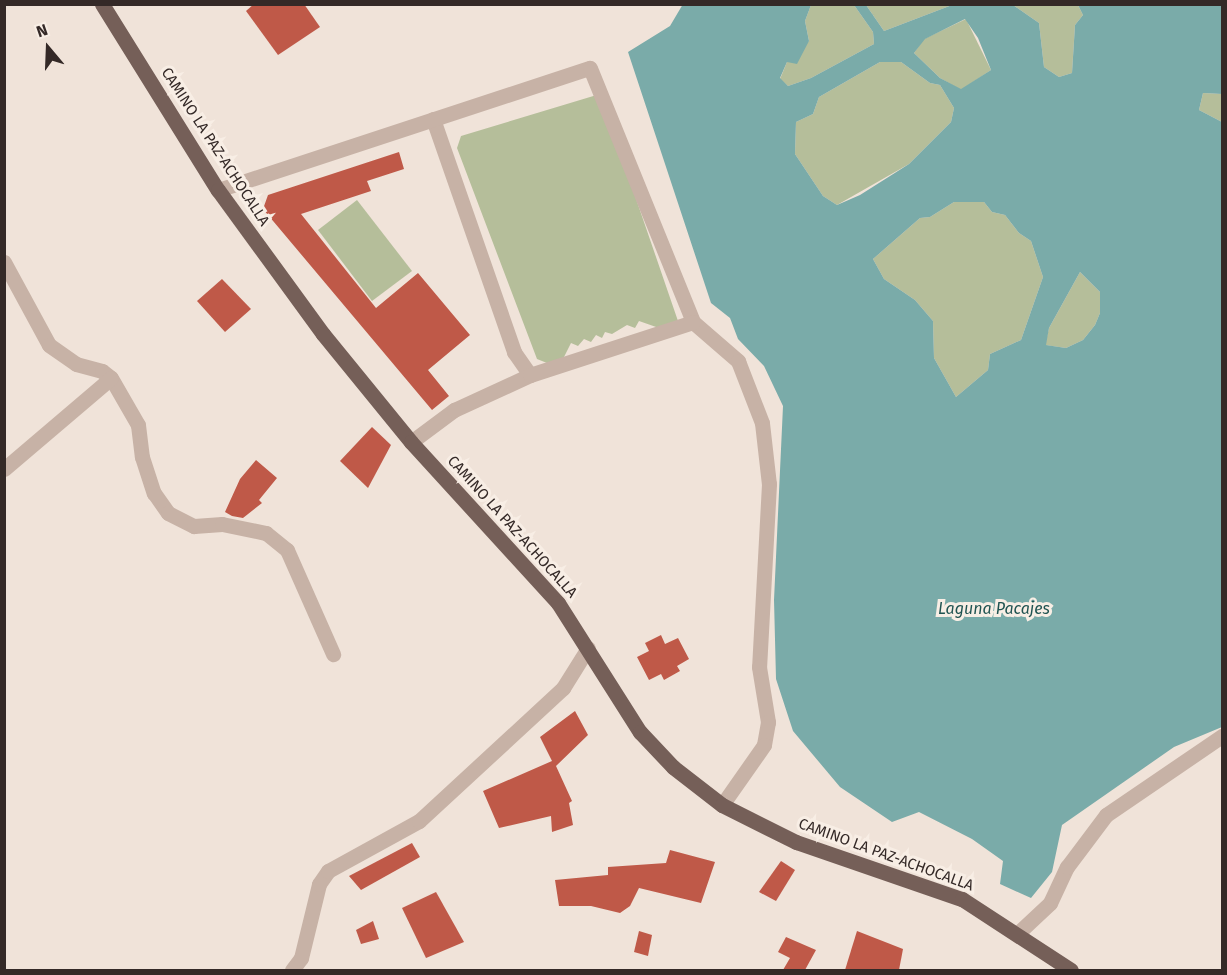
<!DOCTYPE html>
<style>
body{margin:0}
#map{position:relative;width:1227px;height:975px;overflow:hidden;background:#f0e3d9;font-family:"Fira Sans",sans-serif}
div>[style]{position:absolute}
.green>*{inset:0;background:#b5be9a}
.water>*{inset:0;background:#7aaba9}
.building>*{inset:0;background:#bf5948}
.street>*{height:15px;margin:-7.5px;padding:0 7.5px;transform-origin:7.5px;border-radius:7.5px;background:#c7b2a6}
.primary>*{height:15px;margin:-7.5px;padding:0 7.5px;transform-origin:7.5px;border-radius:7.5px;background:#755f58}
span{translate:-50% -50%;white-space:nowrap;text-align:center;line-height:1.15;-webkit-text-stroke:6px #f8eee5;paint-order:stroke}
.street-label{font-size:15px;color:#342927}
.water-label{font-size:16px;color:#1f5351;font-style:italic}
.frame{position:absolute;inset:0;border:6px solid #342927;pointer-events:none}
.north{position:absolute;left:18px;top:18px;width:60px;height:60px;-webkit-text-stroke:4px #f8eee5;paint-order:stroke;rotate:341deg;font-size:16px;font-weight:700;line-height:24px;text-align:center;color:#342927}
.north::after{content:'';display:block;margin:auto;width:21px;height:27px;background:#342927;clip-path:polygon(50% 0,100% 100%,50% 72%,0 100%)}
</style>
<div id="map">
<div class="green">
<div style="clip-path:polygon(811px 5px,854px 5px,873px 32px,874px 44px,811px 78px,788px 86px,780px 79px,787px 62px,809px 41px,805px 21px)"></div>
<div style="clip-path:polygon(866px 5px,952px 5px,884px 31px)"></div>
<div style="clip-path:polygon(1013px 5px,1078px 5px,1083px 15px,1075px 25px,1072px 73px,1059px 77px,1044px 67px,1039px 23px)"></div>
<div style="clip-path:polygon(966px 19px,991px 70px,961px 90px,940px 78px,914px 53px,924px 39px)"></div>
<div style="clip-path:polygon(880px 62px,901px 62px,930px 83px,940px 85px,954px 108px,951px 122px,909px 164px,837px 205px,823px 196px,795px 154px,796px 122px,813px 114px,819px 97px)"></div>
<div style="clip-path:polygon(1203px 93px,1222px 94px,1222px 122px,1199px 110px)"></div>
<div style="clip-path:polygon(600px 94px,678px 321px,659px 328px,639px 321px,635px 328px,627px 325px,612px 334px,605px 332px,602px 338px,596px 335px,591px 342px,584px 339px,578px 346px,571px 343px,563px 359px,547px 363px,537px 359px,457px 148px,461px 136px)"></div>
<div style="clip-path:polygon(357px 200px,412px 271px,372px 301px,318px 230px)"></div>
<div style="clip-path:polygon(954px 202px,984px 202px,992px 212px,1005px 215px,1019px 233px,1031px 241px,1043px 277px,1021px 340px,990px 354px,988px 370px,956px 397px,934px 358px,933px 321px,915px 300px,884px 279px,873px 259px,920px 218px,930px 217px)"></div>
<div style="clip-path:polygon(1080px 272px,1100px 292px,1100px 313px,1095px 325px,1083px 340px,1066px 348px,1045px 345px,1049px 328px)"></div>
</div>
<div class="water">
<div style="clip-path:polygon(evenodd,683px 4px,811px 5px,805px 21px,809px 41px,797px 64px,787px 62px,780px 78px,788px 86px,811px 78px,874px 44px,873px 32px,854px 5px,866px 5px,884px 31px,952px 5px,1013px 5px,1039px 23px,1044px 67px,1059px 77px,1072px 73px,1075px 25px,1083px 15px,1078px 5px,1222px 5px,1222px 94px,1203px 93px,1199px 110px,1222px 122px,1222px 727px,1174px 747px,1062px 825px,1052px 872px,1031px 898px,1000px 884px,1003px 861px,972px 839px,919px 812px,892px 822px,840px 787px,793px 731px,776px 679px,774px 600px,783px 406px,764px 366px,738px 339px,730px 318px,711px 303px,628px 52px,670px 26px,683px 4px,965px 19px,978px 38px,991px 70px,961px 89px,940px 78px,914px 53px,925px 39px,965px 19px,683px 4px,880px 62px,901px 62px,930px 83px,940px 85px,954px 108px,951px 122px,909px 164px,860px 195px,837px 205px,823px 196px,795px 154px,796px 122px,813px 114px,819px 97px,880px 62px,683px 4px,954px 202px,984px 202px,992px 212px,1005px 215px,1019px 233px,1031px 241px,1043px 277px,1021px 340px,990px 354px,988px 370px,956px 397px,934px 358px,933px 321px,915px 300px,884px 279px,873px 259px,920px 218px,930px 217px,954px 202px,683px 4px,1080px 272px,1100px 292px,1100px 313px,1095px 325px,1083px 340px,1066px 348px,1046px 345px,1049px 328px,1080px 272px)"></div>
</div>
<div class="building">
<div style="clip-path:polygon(254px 4px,304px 4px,320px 27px,278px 55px,246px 11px)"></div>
<div style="clip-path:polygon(399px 152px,404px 169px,367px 181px,371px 191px,301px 214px,376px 308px,418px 273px,470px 335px,428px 370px,449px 396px,432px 410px,263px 209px,268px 195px)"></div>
<div style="clip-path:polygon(222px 279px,251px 309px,225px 332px,197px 301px)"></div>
<div style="clip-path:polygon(372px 427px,391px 445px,368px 488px,340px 461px)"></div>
<div style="clip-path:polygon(256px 460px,277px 478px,259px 500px,262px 503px,243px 518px,232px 516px,225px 512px,240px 479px)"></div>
<div style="clip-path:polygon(661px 635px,665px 644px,678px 638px,689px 659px,677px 666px,680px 671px,664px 680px,661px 674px,649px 680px,637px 657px,649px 651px,645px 643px)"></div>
<div style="clip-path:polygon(575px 711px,588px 735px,556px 766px,572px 801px,569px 803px,573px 825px,552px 832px,551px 816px,499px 828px,483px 791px,552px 761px,540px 737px)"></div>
<div style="clip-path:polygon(412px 843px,420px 857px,361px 890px,349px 876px)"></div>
<div style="clip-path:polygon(670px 850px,715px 862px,701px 903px,639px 888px,630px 906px,620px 913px,591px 906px,559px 906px,555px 880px,608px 875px,608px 867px,666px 863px)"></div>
<div style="clip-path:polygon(781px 861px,795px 870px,776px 901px,759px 892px)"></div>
<div style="clip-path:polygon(436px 892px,464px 942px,426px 958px,402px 908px)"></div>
<div style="clip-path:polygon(373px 921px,379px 939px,361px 944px,356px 930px)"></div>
<div style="clip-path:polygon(639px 931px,652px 935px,648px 956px,634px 952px)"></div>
<div style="clip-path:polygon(857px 931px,903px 949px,899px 970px,845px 970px)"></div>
<div style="clip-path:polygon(786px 937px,816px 950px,805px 970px,783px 970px,790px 958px,778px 952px)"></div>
</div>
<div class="street">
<div style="left:433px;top:119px;width:247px;rotate:70.8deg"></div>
<div style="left:514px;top:352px;width:28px;rotate:55deg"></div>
<div style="left:218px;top:190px;width:391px;rotate:-18.2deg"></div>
<div style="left:590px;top:68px;width:274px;rotate:67.9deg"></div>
<div style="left:693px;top:322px;width:60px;rotate:40.9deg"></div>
<div style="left:738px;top:361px;width:66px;rotate:68.8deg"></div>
<div style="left:762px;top:423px;width:61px;rotate:83.5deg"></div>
<div style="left:769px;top:484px;width:183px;rotate:93.1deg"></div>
<div style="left:759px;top:667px;width:56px;rotate:80.7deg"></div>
<div style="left:768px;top:722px;width:23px;rotate:100deg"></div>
<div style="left:764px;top:745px;width:73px;rotate:125deg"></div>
<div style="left:4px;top:262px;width:94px;rotate:61.5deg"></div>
<div style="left:49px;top:345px;width:33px;rotate:35deg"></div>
<div style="left:76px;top:364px;width:27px;rotate:15deg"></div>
<div style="left:102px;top:371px;width:11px;rotate:38deg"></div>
<div style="left:111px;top:378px;width:54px;rotate:60.1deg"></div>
<div style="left:138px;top:425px;width:32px;rotate:83deg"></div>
<div style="left:142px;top:457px;width:38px;rotate:72deg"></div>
<div style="left:154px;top:493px;width:24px;rotate:55deg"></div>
<div style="left:168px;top:513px;width:29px;rotate:27deg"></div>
<div style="left:194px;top:526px;width:28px;rotate:-4deg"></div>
<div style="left:222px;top:524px;width:45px;rotate:11.6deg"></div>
<div style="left:266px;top:533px;width:27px;rotate:39deg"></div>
<div style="left:287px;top:550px;width:114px;rotate:66.1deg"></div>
<div style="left:411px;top:442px;width:54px;rotate:-36.7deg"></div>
<div style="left:454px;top:410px;width:84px;rotate:-24.7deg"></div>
<div style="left:530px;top:375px;width:171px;rotate:-18deg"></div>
<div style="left:4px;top:469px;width:140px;rotate:-40.4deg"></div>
<div style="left:1017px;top:934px;width:45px;rotate:-43.2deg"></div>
<div style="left:1050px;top:903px;width:40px;rotate:-65deg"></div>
<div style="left:1067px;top:867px;width:65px;rotate:-53.1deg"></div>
<div style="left:1106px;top:815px;width:140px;rotate:-34.3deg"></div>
<div style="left:292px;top:970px;width:15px;rotate:-53deg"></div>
<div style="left:301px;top:958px;width:76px;rotate:-76.3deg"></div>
<div style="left:319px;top:884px;width:16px;rotate:-55deg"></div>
<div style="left:328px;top:871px;width:104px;rotate:-28.8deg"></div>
<div style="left:419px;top:821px;width:196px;rotate:-42.7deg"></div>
<div style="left:563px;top:688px;width:47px;rotate:-58deg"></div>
</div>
<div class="primary">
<div style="left:102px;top:4px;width:219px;rotate:58.1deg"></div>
<div style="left:218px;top:190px;width:178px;rotate:53.9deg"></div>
<div style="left:323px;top:334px;width:139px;rotate:50.8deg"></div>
<div style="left:411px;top:442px;width:218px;rotate:47.6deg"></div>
<div style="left:558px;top:603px;width:153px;rotate:57.6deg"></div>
<div style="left:640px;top:732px;width:48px;rotate:46.7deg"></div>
<div style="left:673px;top:767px;width:62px;rotate:37.8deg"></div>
<div style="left:722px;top:805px;width:83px;rotate:26.6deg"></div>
<div style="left:796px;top:842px;width:176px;rotate:19deg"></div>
<div style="left:962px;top:899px;width:130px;rotate:33.1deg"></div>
</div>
<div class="street-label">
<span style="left:215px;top:147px;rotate:57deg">CAMINO LA PAZ-ACHOCALLA</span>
<span style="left:512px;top:527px;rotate:48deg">CAMINO LA PAZ-ACHOCALLA</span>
<span style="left:886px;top:855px;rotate:20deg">CAMINO LA PAZ-ACHOCALLA</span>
</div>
<div class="water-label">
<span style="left:994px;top:609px">Laguna Pacajes</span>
</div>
<div class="frame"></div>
<div class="north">N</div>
</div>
